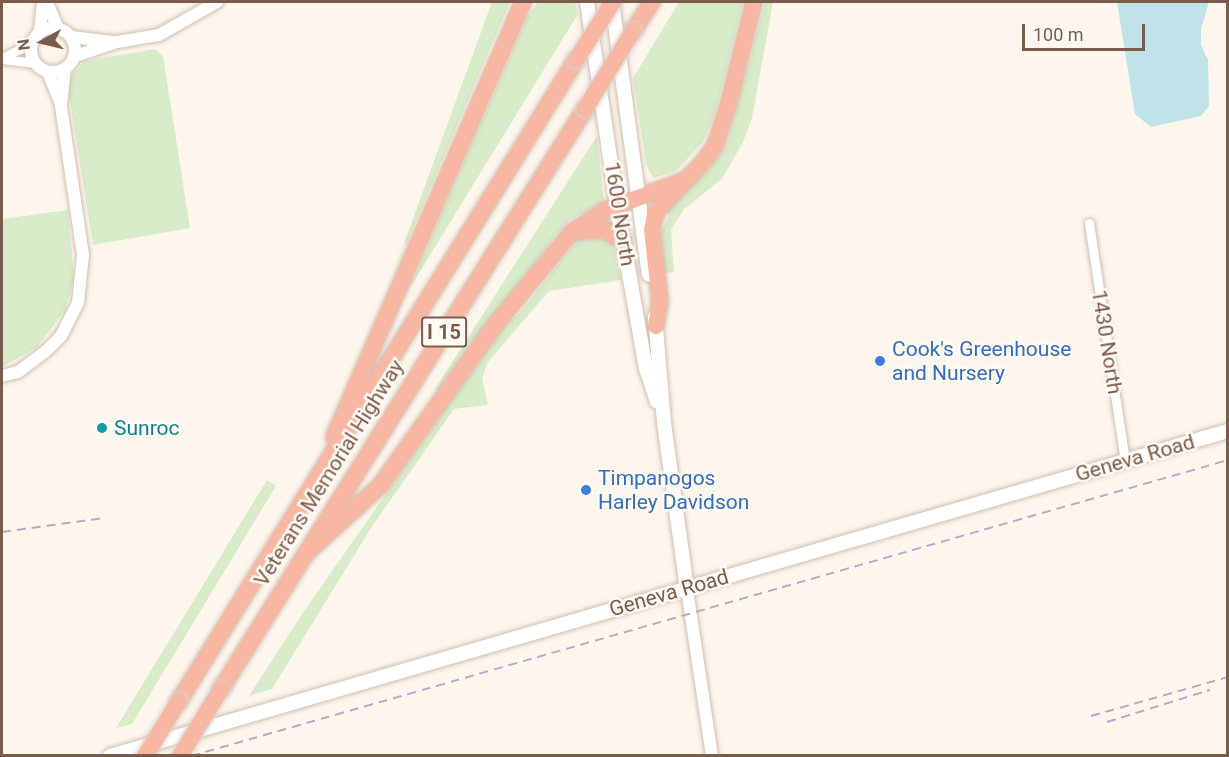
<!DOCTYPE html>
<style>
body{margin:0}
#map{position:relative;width:1229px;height:757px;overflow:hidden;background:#fdf6ec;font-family:Roboto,sans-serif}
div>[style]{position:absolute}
.green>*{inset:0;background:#d8ecc9}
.water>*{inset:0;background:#bfe3e8}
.roads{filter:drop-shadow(0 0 2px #d1beb0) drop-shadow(0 0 2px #d1beb0)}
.minor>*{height:9px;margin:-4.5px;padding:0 4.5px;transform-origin:4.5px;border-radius:4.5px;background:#fff}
.tertiary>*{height:12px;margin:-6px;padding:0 6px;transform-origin:6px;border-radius:6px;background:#fff}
.tertiary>.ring{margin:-6px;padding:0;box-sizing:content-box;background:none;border:12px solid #fff;border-radius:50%}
.secondary>*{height:14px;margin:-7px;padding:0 7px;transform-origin:7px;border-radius:7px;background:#fff}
.motorway>*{height:16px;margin:-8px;padding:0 8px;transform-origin:8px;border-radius:8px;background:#f7b7a3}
.rail>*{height:2px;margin-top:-1px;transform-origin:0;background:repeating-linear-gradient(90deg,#b9a8c9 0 9px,transparent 0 15px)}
.bridges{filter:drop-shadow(0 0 2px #dad1cd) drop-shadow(0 0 2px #dad1cd)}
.motorway-bridge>*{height:16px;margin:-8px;padding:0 8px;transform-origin:8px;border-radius:8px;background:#f7b7a3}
.dots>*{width:16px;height:16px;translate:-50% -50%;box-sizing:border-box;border:3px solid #fffaf3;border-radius:50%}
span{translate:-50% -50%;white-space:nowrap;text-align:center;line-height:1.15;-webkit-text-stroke:5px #fffaf3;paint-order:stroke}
.shield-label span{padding:2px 4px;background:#fffaf3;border:2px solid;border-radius:4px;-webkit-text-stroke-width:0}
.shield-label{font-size:20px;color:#7a5c4d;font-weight:700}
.street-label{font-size:21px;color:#7a5c4d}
.shop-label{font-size:21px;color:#366cbe}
.left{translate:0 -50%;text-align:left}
.culture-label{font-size:21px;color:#0d838f}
.frame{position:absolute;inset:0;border:3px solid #7a5c4d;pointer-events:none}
.north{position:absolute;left:12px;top:12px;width:60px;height:60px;-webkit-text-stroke:4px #fffaf3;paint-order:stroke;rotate:262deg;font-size:16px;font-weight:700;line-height:24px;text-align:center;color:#7a5c4d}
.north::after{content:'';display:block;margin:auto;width:21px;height:27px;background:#7a5c4d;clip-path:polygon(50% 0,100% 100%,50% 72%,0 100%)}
.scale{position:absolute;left:1022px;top:24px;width:123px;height:27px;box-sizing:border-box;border:3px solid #7a5c4d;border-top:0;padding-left:8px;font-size:18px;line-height:21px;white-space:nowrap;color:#7a5c4d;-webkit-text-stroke:4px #fffaf3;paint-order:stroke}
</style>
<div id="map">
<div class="green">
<div style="clip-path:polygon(492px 2px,510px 2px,406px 245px,404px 243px)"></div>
<div style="clip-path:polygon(538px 2px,575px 2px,578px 14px,408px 291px,528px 16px)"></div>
<div style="clip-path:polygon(679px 2px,743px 2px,715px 114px,703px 142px,676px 171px,653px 178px,646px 164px,633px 78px)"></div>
<div style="clip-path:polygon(765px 2px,773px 2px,752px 118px,743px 142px,722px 179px,684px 209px,671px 230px,674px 272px,664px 274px,659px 235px,669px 216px,666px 205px,705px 175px,727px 143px)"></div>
<div style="clip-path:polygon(155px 49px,163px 56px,190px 228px,93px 245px,67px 82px,84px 61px)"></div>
<div style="clip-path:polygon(597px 136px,604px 202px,571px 219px,557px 234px,439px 391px,435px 389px)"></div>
<div style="clip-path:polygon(68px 210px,74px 279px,65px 310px,37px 347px,2px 367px,2px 219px)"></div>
<div style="clip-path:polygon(590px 233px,609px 240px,614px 246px,621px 280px,549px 291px,488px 362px,482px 378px,488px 405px,454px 409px,371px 528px,272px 689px,249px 696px,304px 611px,506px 323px,518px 315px,577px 241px)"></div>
<div style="clip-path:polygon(267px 480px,276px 486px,132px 724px,116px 728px)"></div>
</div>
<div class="water">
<div style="clip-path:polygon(1117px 2px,1209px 2px,1201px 29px,1201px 45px,1208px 60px,1209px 106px,1201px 116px,1151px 127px,1135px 114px)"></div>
</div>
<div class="roads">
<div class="minor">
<div style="left:2px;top:58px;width:34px;rotate:-27deg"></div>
<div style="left:2px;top:59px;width:33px;rotate:7deg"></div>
<div style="left:1089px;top:223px;width:242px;rotate:81.4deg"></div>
</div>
<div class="tertiary">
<div style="left:47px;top:2px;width:27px;rotate:68deg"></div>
<div class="ring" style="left:31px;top:28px;width:32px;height:32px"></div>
<div style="left:40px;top:31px;width:29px;rotate:-84deg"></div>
<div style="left:72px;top:37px;width:41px;rotate:7deg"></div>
<div style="left:75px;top:56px;width:44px;rotate:-18.4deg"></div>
<div style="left:117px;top:42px;width:43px;rotate:-9.5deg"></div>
<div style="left:159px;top:35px;width:67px;rotate:-29.6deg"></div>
<div style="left:48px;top:72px;width:32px;rotate:68deg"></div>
<div style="left:2px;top:376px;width:16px;rotate:-14deg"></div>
<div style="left:18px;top:372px;width:35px;rotate:-37deg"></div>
<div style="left:46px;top:351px;width:21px;rotate:-45deg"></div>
<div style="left:61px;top:336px;width:37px;rotate:-63deg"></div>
<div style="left:78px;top:303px;width:48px;rotate:-84.1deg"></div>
<div style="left:83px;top:255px;width:151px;rotate:-98.4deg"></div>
<div style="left:61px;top:106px;width:36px;rotate:-84deg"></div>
<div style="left:687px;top:589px;width:169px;rotate:81.5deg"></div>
</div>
<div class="secondary">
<div style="left:587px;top:2px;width:206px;rotate:81.6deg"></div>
<div style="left:617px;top:206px;width:165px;rotate:79.9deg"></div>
<div style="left:646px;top:368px;width:35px;rotate:72deg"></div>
<div style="left:612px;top:2px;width:275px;rotate:82.3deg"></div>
<div style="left:655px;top:317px;width:106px;rotate:85.1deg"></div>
<div style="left:664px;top:423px;width:168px;rotate:82.1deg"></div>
<div style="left:110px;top:756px;width:1164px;rotate:-16.21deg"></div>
</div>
<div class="motorway">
<div style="left:633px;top:31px;width:35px;rotate:-57deg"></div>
<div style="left:573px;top:232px;width:30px;rotate:-6deg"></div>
<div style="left:603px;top:229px;width:24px;rotate:30deg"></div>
<div style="left:656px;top:326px;width:25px;rotate:-81deg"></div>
<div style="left:660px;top:301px;width:71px;rotate:-96.4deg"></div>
<div style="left:652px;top:230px;width:16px;rotate:-79deg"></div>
<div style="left:655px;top:214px;width:39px;rotate:-48deg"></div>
<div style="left:334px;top:437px;width:474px;rotate:-66.5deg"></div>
<div style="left:305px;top:554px;width:101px;rotate:-42.2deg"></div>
<div style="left:380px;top:486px;width:198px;rotate:-54.5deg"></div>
<div style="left:495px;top:325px;width:121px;rotate:-50.4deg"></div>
<div style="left:572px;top:232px;width:40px;rotate:-32.9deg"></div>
<div style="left:606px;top:210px;width:85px;rotate:-20.6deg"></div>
<div style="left:686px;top:180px;width:21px;rotate:-45deg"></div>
<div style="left:701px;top:165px;width:24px;rotate:-54deg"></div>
<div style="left:715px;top:146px;width:42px;rotate:-72deg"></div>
<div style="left:728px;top:106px;width:107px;rotate:-76deg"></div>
<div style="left:221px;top:689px;width:685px;rotate:-57.89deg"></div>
<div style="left:179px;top:701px;width:754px;rotate:-58.23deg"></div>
</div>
</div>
<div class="rail">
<div style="left:2px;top:532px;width:103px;rotate:-7.8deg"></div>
<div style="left:1091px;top:716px;width:142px;rotate:-15.9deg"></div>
<div style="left:1107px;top:722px;width:108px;rotate:-17.3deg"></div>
<div style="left:191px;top:756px;width:1078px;rotate:-15.93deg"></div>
</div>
<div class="bridges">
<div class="motorway-bridge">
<div style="left:576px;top:60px;width:69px;rotate:-57.5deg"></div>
<div style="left:585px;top:109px;width:92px;rotate:-58.4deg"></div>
<div style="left:145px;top:756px;width:65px;rotate:-58.3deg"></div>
<div style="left:180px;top:756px;width:79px;rotate:-58.5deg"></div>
</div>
</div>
<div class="dots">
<div style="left:880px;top:361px;background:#3f7fe0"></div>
<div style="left:102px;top:428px;background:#0f9aa8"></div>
<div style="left:586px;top:490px;background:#3f7fe0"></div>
</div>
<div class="shield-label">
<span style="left:444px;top:332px">I 15</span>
</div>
<div class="street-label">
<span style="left:620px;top:214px;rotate:81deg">1600 North</span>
<span style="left:1107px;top:342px;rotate:81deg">1430 North</span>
<span style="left:1135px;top:458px;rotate:-16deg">Geneva Road</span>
<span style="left:329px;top:473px;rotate:-58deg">Veterans Memorial Highway</span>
<span style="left:669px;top:593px;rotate:-16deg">Geneva Road</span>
</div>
<div class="shop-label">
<span class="left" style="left:892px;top:361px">Cook's Greenhouse<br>and Nursery</span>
<span class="left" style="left:598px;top:490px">Timpanogos<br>Harley Davidson</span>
</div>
<div class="culture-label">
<span class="left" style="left:114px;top:428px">Sunroc</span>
</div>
<div class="frame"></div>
<div class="north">N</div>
<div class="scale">100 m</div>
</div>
